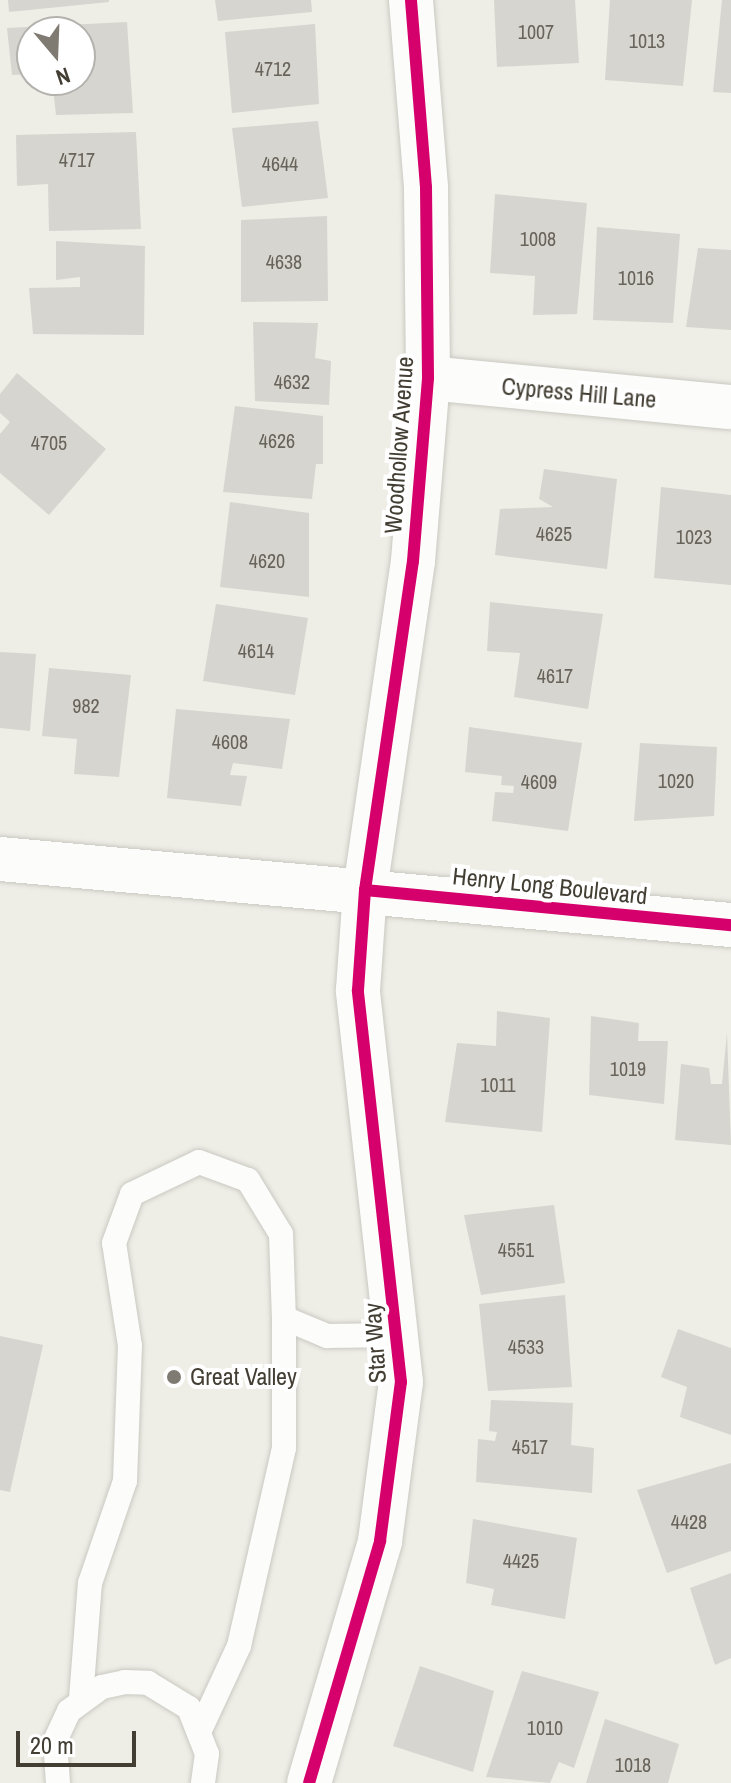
<!DOCTYPE html>
<style>
body{margin:0}
#map{position:relative;width:731px;height:1783px;overflow:hidden;background:#eeede6;font-family:"Archivo Narrow",sans-serif}
div>[style]{position:absolute}
.building>*{inset:0;background:#d7d5cf}
.roads{filter:drop-shadow(0 0 2px #cac9c2) drop-shadow(0 0 2px #cac9c2)}
.service>*{height:24px;margin:-12px;padding:0 12px;transform-origin:12px;border-radius:12px;background:#fcfcfb}
.minor>*{height:44px;margin:-22px;padding:0 22px;transform-origin:22px;border-radius:22px;background:#fcfcfb}
.cycleway>*{height:12px;margin:-6px;padding:0 6px;transform-origin:6px;border-radius:6px;background:#d6006c}
.dots>*{width:22px;height:22px;translate:-50% -50%;box-sizing:border-box;border:4px solid #fff;border-radius:50%}
span{translate:-50% -50%;white-space:nowrap;text-align:center;line-height:1.15;-webkit-text-stroke:8px #fff;paint-order:stroke}
.number-label{font-size:20px;color:#69645b}
.number-label span{-webkit-text-stroke-width:0}
.street-label{font-size:24px;color:#433e33}
.poi-label{font-size:24px;color:#433e33}
.left{translate:0 -50%;text-align:left}
.north{position:absolute;left:16px;top:16px;width:80px;height:80px;box-sizing:border-box;background:#fff;border:2px solid #b4b2ad;border-radius:50%;rotate:161deg;font-size:22px;font-weight:700;line-height:32px;text-align:center;color:#433e33}
.north::after{content:'';display:block;margin:auto;width:28px;height:36px;background:#7f7b72;clip-path:polygon(50% 0,100% 100%,50% 72%,0 100%)}
.scale{position:absolute;left:16px;top:1731px;width:120px;height:36px;box-sizing:border-box;border:4px solid #433e33;border-top:0;padding-left:10px;font-size:24px;line-height:28px;white-space:nowrap;color:#433e33;-webkit-text-stroke:6px #fff;paint-order:stroke}
</style>
<div id="map">
<div class="building">
<div style="clip-path:polygon(8px 0,109px 0,109px 2px,9px 12px)"></div>
<div style="clip-path:polygon(215px 0,311px 0,312px 12px,218px 21px)"></div>
<div style="clip-path:polygon(494px 0,575px 0,579px 63px,497px 67px)"></div>
<div style="clip-path:polygon(610px 0,692px 0,683px 86px,605px 80px)"></div>
<div style="clip-path:polygon(722px 0,731px 0,731px 93px,713px 92px)"></div>
<div style="clip-path:polygon(127px 22px,133px 113px,56px 115px,52px 80px,80px 80px,80px 32px,32px 32px,32px 74px,12px 75px,7px 28px)"></div>
<div style="clip-path:polygon(315px 24px,319px 104px,232px 113px,225px 32px)"></div>
<div style="clip-path:polygon(318px 121px,328px 198px,242px 207px,232px 128px)"></div>
<div style="clip-path:polygon(136px 132px,141px 229px,49px 231px,48px 184px,17px 186px,16px 135px)"></div>
<div style="clip-path:polygon(495px 194px,587px 203px,577px 314px,533px 315px,535px 276px,490px 273px)"></div>
<div style="clip-path:polygon(327px 216px,328px 301px,241px 302px,241px 220px)"></div>
<div style="clip-path:polygon(597px 227px,680px 234px,673px 323px,593px 320px)"></div>
<div style="clip-path:polygon(56px 241px,145px 246px,144px 335px,33px 334px,29px 288px,80px 287px,80px 277px,56px 280px)"></div>
<div style="clip-path:polygon(698px 248px,731px 250px,731px 330px,686px 327px)"></div>
<div style="clip-path:polygon(253px 322px,318px 323px,315px 358px,331px 361px,329px 405px,255px 401px)"></div>
<div style="clip-path:polygon(17px 373px,106px 449px,49px 515px,0 473px,0 434px,10px 422px,0 413px,0 394px)"></div>
<div style="clip-path:polygon(235px 406px,323px 416px,323px 464px,316px 464px,312px 499px,223px 492px)"></div>
<div style="clip-path:polygon(544px 469px,617px 479px,607px 569px,495px 555px,500px 509px,553px 507px,539px 499px)"></div>
<div style="clip-path:polygon(661px 487px,731px 495px,731px 585px,654px 578px)"></div>
<div style="clip-path:polygon(230px 502px,309px 513px,309px 597px,220px 587px)"></div>
<div style="clip-path:polygon(490px 602px,603px 614px,588px 709px,514px 697px,520px 653px,487px 651px)"></div>
<div style="clip-path:polygon(216px 604px,308px 618px,295px 695px,203px 681px)"></div>
<div style="clip-path:polygon(0 652px,36px 654px,30px 731px,0 728px)"></div>
<div style="clip-path:polygon(49px 668px,131px 675px,119px 777px,74px 774px,77px 739px,42px 736px)"></div>
<div style="clip-path:polygon(176px 709px,290px 719px,282px 769px,233px 763px,230px 775px,247px 776px,241px 806px,167px 798px)"></div>
<div style="clip-path:polygon(469px 727px,582px 743px,568px 831px,492px 821px,495px 792px,513px 793px,514px 786px,501px 785px,502px 776px,465px 772px)"></div>
<div style="clip-path:polygon(640px 743px,717px 747px,714px 816px,634px 821px)"></div>
<div style="clip-path:polygon(497px 1011px,550px 1018px,542px 1132px,445px 1122px,457px 1043px,496px 1046px)"></div>
<div style="clip-path:polygon(591px 1016px,639px 1023px,638px 1041px,668px 1041px,664px 1104px,589px 1095px)"></div>
<div style="clip-path:polygon(727px 1033px,731px 1145px,675px 1140px,681px 1064px,709px 1068px,711px 1084px,722px 1084px)"></div>
<div style="clip-path:polygon(554px 1205px,565px 1283px,481px 1295px,464px 1215px)"></div>
<div style="clip-path:polygon(565px 1295px,572px 1387px,488px 1391px,479px 1304px)"></div>
<div style="clip-path:polygon(678px 1329px,731px 1348px,731px 1435px,680px 1417px,687px 1387px,661px 1377px)"></div>
<div style="clip-path:polygon(0 1336px,43px 1345px,10px 1492px,0 1490px)"></div>
<div style="clip-path:polygon(491px 1400px,573px 1403px,571px 1445px,594px 1448px,592px 1493px,476px 1482px,478px 1439px,495px 1441px,497px 1432px,489px 1431px)"></div>
<div style="clip-path:polygon(731px 1463px,731px 1551px,667px 1573px,637px 1490px)"></div>
<div style="clip-path:polygon(473px 1519px,577px 1538px,565px 1619px,491px 1605px,494px 1589px,466px 1583px)"></div>
<div style="clip-path:polygon(731px 1573px,731px 1658px,715px 1665px,690px 1588px)"></div>
<div style="clip-path:polygon(420px 1666px,494px 1691px,473px 1772px,393px 1746px)"></div>
<div style="clip-path:polygon(522px 1671px,599px 1692px,574px 1768px,559px 1762px,550px 1783px,486px 1777px)"></div>
<div style="clip-path:polygon(605px 1719px,679px 1744px,668px 1783px,586px 1783px)"></div>
</div>
<div class="roads">
<div class="service">
<div style="left:284px;top:1318px;width:47px;rotate:22.7deg"></div>
<div style="left:327px;top:1336px;width:72px;rotate:-0.8deg"></div>
<div style="left:81px;top:1699px;width:116px;rotate:-85.6deg"></div>
<div style="left:90px;top:1583px;width:108px;rotate:-71.1deg"></div>
<div style="left:125px;top:1481px;width:135px;rotate:-87.9deg"></div>
<div style="left:130px;top:1346px;width:104px;rotate:-98.8deg"></div>
<div style="left:114px;top:1243px;width:52px;rotate:-69.8deg"></div>
<div style="left:132px;top:1194px;width:74px;rotate:-25.5deg"></div>
<div style="left:199px;top:1162px;width:52px;rotate:20.2deg"></div>
<div style="left:248px;top:1180px;width:63px;rotate:58.6deg"></div>
<div style="left:281px;top:1234px;width:84px;rotate:88deg"></div>
<div style="left:284px;top:1318px;width:130px;rotate:90deg"></div>
<div style="left:284px;top:1448px;width:203px;rotate:102.8deg"></div>
<div style="left:239px;top:1646px;width:90px;rotate:114.9deg"></div>
<div style="left:58px;top:1783px;width:42px;rotate:-94.1deg"></div>
<div style="left:55px;top:1741px;width:33px;rotate:-65deg"></div>
<div style="left:69px;top:1711px;width:41px;rotate:-36deg"></div>
<div style="left:102px;top:1687px;width:24px;rotate:-12deg"></div>
<div style="left:125px;top:1682px;width:23px;rotate:2deg"></div>
<div style="left:148px;top:1683px;width:48px;rotate:31.4deg"></div>
<div style="left:189px;top:1708px;width:49px;rotate:68.6deg"></div>
<div style="left:207px;top:1754px;width:29px;rotate:98deg"></div>
</div>
<div class="minor">
<div style="left:428px;top:378px;width:304px;rotate:5.5deg"></div>
<div style="left:0;top:859px;width:734px;rotate:5.16deg"></div>
<div style="left:309px;top:1783px;width:252px;rotate:-73.6deg"></div>
<div style="left:380px;top:1541px;width:160px;rotate:-82.5deg"></div>
<div style="left:401px;top:1382px;width:394px;rotate:-96.3deg"></div>
<div style="left:358px;top:990px;width:100px;rotate:-86deg"></div>
<div style="left:365px;top:890px;width:332px;rotate:-81.7deg"></div>
<div style="left:413px;top:561px;width:184px;rotate:-85.3deg"></div>
<div style="left:428px;top:378px;width:191px;rotate:-90.6deg"></div>
<div style="left:426px;top:187px;width:188px;rotate:-94.6deg"></div>
</div>
</div>
<div class="cycleway">
<div style="left:365px;top:890px;width:368px;rotate:5.5deg"></div>
<div style="left:309px;top:1783px;width:252px;rotate:-73.6deg"></div>
<div style="left:380px;top:1541px;width:160px;rotate:-82.5deg"></div>
<div style="left:401px;top:1382px;width:394px;rotate:-96.3deg"></div>
<div style="left:358px;top:990px;width:100px;rotate:-86deg"></div>
<div style="left:365px;top:890px;width:332px;rotate:-81.7deg"></div>
<div style="left:413px;top:561px;width:184px;rotate:-85.3deg"></div>
<div style="left:428px;top:378px;width:191px;rotate:-90.6deg"></div>
<div style="left:426px;top:187px;width:188px;rotate:-94.6deg"></div>
</div>
<div class="dots">
<div style="left:174px;top:1377px;background:#7f7b72"></div>
</div>
<div class="number-label">
<span style="left:536px;top:31px">1007</span>
<span style="left:647px;top:40px">1013</span>
<span style="left:273px;top:68px">4712</span>
<span style="left:77px;top:159px">4717</span>
<span style="left:280px;top:163px">4644</span>
<span style="left:538px;top:238px">1008</span>
<span style="left:284px;top:261px">4638</span>
<span style="left:636px;top:277px">1016</span>
<span style="left:292px;top:381px">4632</span>
<span style="left:277px;top:440px">4626</span>
<span style="left:49px;top:442px">4705</span>
<span style="left:554px;top:533px">4625</span>
<span style="left:694px;top:536px">1023</span>
<span style="left:267px;top:560px">4620</span>
<span style="left:256px;top:650px">4614</span>
<span style="left:555px;top:675px">4617</span>
<span style="left:86px;top:705px">982</span>
<span style="left:230px;top:741px">4608</span>
<span style="left:676px;top:780px">1020</span>
<span style="left:539px;top:781px">4609</span>
<span style="left:628px;top:1068px">1019</span>
<span style="left:498px;top:1084px">1011</span>
<span style="left:516px;top:1249px">4551</span>
<span style="left:526px;top:1346px">4533</span>
<span style="left:530px;top:1446px">4517</span>
<span style="left:689px;top:1521px">4428</span>
<span style="left:521px;top:1560px">4425</span>
<span style="left:545px;top:1727px">1010</span>
<span style="left:633px;top:1764px">1018</span>
</div>
<div class="street-label">
<span style="left:579px;top:393px;rotate:5deg">Cypress Hill Lane</span>
<span style="left:399px;top:445px;rotate:-86deg">Woodhollow Avenue</span>
<span style="left:550px;top:886px;rotate:6deg">Henry Long Boulevard</span>
<span style="left:375px;top:1343px;rotate:-94deg">Star Way</span>
</div>
<div class="poi-label">
<span class="left" style="left:190px;top:1377px">Great Valley</span>
</div>
<div class="north">N</div>
<div class="scale">20 m</div>
</div>
